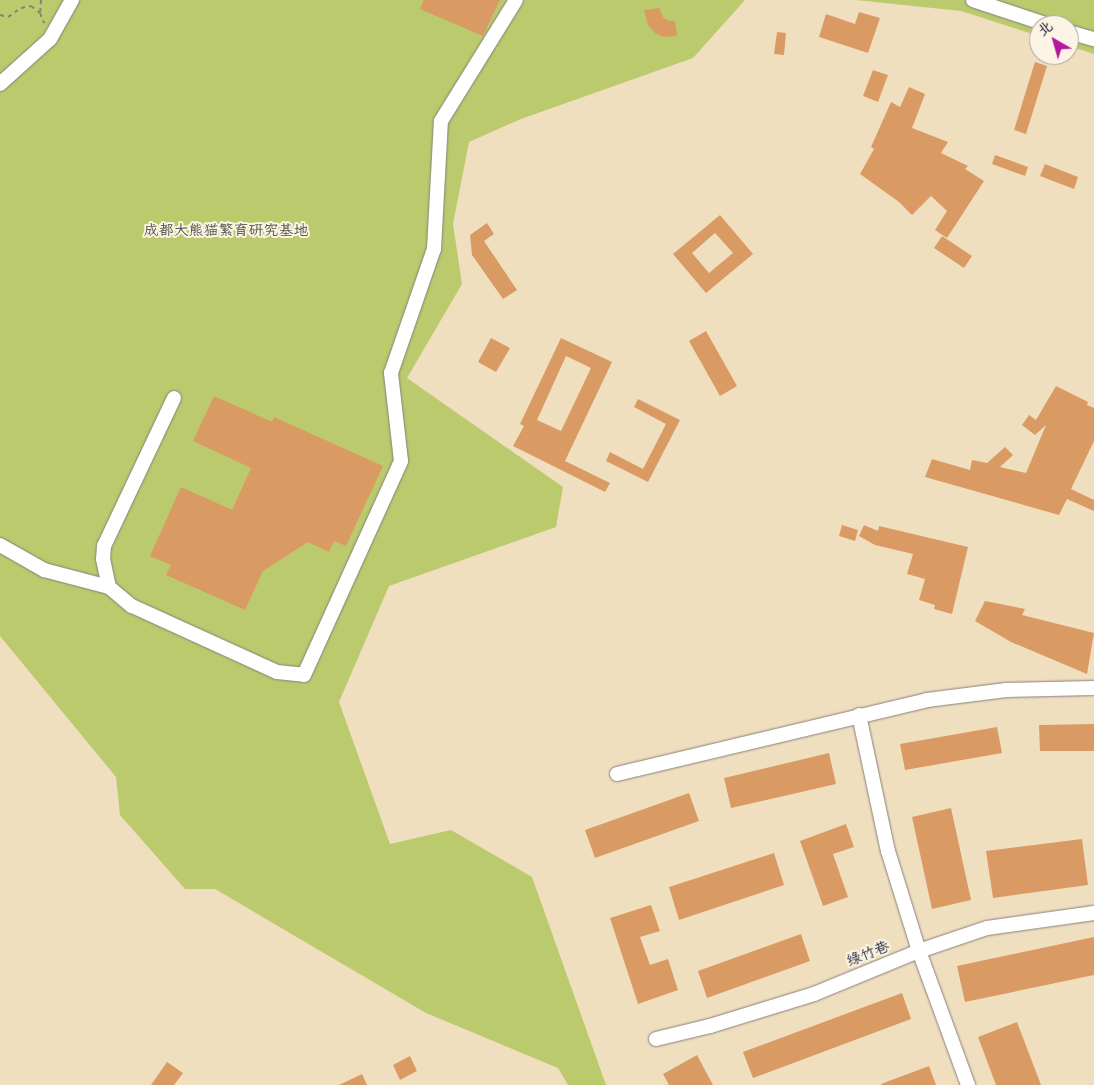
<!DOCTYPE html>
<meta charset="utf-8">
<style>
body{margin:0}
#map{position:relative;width:1094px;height:1085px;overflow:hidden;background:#f0dfbf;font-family:Sriracha,"LXGW WenKai TC",sans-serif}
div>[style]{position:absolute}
.green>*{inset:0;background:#bbca6d}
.building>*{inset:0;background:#d99b63}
.path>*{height:2px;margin-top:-1px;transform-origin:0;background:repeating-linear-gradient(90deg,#89807d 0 4px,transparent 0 8px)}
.roads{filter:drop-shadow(0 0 1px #89807d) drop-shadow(0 0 1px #89807d)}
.minor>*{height:14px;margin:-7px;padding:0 7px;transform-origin:7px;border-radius:7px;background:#fff}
span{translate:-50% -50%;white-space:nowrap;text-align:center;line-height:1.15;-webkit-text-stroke:4px #fcf5e5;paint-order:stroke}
.park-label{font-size:15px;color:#50544a}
.street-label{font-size:15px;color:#22223b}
.north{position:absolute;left:1029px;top:15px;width:50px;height:50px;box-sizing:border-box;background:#fcf5e5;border:1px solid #a5a1a1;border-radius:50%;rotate:322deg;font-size:14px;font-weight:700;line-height:20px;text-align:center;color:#22223b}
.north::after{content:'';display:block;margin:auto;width:18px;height:22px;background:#b5179e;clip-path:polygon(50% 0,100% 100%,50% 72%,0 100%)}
</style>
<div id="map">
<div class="green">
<div style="clip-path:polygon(0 0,745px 0,693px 58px,521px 119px,469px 142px,453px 224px,462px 284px,407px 378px,563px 487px,556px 527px,389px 586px,339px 702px,390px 844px,451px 830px,532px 877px,606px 1085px,568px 1085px,558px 1068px,426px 1013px,215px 889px,185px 889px,120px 815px,116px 777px,0 636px)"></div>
<div style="clip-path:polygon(856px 0,1094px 0,1094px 54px,1069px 46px,1069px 25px,1039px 25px,1039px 36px,961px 11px)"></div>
</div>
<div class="building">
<div style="clip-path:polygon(424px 0,500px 0,483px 36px,420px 9px)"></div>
<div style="clip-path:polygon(659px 8px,663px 17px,669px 21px,675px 21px,677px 36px,663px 37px,655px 33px,648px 25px,644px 10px)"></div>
<div style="clip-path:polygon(859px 12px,880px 18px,868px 53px,819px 37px,826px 14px,855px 24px)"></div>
<div style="clip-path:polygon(777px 32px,786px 33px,784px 55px,774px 54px)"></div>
<div style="clip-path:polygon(1035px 62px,1047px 66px,1026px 134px,1014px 130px)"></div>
<div style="clip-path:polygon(873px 70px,888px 75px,878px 102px,863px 96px)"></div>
<div style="clip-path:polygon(909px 87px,925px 94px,912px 128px,948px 142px,941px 153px,968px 166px,965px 169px,984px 181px,947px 238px,935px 230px,947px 211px,931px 196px,912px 215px,899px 202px,860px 174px,874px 149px,871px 147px,891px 102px,900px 107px)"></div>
<div style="clip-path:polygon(995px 155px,1028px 167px,1025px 176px,992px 164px)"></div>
<div style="clip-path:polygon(1045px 164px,1078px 177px,1074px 189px,1040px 176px)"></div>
<div style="clip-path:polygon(evenodd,720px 215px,753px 254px,706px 293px,673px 254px,720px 215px,715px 233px,733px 253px,709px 273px,692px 253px,715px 233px)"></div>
<div style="clip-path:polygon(487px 223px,494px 234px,484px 241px,517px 290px,503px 299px,472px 255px,470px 235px)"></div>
<div style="clip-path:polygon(942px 236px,972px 256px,964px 268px,934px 248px)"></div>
<div style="clip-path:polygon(706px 331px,737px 386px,720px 396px,689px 341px)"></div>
<div style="clip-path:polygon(491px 338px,510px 348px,496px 372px,478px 362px)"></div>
<div style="clip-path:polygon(evenodd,561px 338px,612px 362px,565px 461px,610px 483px,605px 492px,513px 446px,524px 426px,520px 424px,561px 338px,566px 356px,591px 368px,561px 431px,537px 420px,566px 356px)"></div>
<div style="clip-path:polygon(1056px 386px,1088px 402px,1087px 405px,1094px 408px,1094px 441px,1071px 489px,1094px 500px,1094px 511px,1067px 499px,1059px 515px,925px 477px,932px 459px,970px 470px,972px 460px,987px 463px,1005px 447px,1013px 455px,1000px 467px,1026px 473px,1046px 425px,1035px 435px,1022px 425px,1029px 415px,1036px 420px)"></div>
<div style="clip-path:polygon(214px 396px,272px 422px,274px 417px,383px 466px,346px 546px,334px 541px,329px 552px,308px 542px,263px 571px,245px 610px,166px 575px,171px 565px,150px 556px,181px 487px,232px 510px,251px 468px,193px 441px)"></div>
<div style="clip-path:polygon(638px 399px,680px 420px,648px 482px,606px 461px,610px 452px,643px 469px,666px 424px,634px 407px)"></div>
<div style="clip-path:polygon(842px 525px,858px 530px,855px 541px,839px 536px)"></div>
<div style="clip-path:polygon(864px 525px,878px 531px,879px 526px,968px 547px,952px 614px,934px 609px,935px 605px,919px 600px,925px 579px,907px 574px,913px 554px,875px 545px,859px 536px)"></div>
<div style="clip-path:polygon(985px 601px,1025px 609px,1022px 615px,1094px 633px,1087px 674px,1011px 642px,975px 621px)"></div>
<div style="clip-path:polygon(1094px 724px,1094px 751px,1040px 751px,1039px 725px)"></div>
<div style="clip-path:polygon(997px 727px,1002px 753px,905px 770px,900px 744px)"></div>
<div style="clip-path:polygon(829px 753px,836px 784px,731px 808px,724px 778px)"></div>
<div style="clip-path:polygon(689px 793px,699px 821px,595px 858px,585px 830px)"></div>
<div style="clip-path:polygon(951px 808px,971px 900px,932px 909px,912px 817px)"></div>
<div style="clip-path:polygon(846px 824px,854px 847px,833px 854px,848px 897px,823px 906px,800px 841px)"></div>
<div style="clip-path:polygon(1082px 839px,1088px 885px,993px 898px,986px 851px)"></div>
<div style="clip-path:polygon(774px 853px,784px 885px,679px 920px,669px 887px)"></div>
<div style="clip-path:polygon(651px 905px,660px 931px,640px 937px,650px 965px,668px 959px,678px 990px,638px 1004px,610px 918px)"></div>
<div style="clip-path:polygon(801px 934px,810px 961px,707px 998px,698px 971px)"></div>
<div style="clip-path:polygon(1094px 937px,1094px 975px,965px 1002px,957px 966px)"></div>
<div style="clip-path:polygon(902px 993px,911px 1019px,753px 1078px,743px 1052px)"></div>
<div style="clip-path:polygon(1017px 1022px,1041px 1085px,996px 1085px,978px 1037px)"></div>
<div style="clip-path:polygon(697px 1055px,713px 1085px,669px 1085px,663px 1074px)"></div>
<div style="clip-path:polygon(410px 1056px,417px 1071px,400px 1080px,393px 1065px)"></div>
<div style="clip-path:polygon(167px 1062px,183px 1073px,174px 1085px,151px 1085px)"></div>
<div style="clip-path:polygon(929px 1066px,936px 1085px,882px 1085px,881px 1084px)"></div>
<div style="clip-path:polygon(362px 1074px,367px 1085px,339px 1085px)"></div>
</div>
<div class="path">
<div style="left:41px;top:0;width:13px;rotate:94deg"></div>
<div style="left:40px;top:13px;width:11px;rotate:68deg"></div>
<div style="left:0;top:15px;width:8px;rotate:14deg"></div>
<div style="left:8px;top:17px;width:16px;rotate:-35deg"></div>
<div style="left:21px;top:8px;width:10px;rotate:-11deg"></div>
<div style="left:31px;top:6px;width:11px;rotate:38deg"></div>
</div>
<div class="roads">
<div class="minor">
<div style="left:973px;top:0;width:79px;rotate:18.4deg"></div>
<div style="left:1069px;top:32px;width:26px;rotate:16deg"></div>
<div style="left:0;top:84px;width:67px;rotate:-42deg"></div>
<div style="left:50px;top:39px;width:45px;rotate:-60.6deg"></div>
<div style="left:174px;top:398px;width:164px;rotate:115.3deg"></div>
<div style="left:104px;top:546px;width:13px;rotate:94deg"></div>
<div style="left:103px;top:559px;width:29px;rotate:78deg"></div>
<div style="left:109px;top:587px;width:30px;rotate:40deg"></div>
<div style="left:132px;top:606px;width:159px;rotate:24.5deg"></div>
<div style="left:277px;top:672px;width:27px;rotate:6deg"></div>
<div style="left:304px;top:675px;width:235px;rotate:-65.6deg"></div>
<div style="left:401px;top:461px;width:89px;rotate:-96.5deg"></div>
<div style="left:391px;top:373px;width:131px;rotate:-70.9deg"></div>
<div style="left:434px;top:249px;width:128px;rotate:-86.9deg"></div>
<div style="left:441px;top:121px;width:142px;rotate:-58.2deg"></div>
<div style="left:0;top:545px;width:51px;rotate:29.6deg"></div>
<div style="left:44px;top:570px;width:67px;rotate:14.7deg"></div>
<div style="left:859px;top:715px;width:139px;rotate:78deg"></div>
<div style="left:888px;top:851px;width:105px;rotate:72.8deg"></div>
<div style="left:919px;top:951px;width:143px;rotate:69.9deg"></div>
<div style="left:617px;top:774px;width:319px;rotate:-13.4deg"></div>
<div style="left:927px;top:700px;width:80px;rotate:-7.2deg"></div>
<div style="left:1006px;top:690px;width:88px;rotate:-1.3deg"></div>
<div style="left:656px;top:1039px;width:56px;rotate:-13.5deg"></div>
<div style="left:710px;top:1026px;width:109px;rotate:-17.1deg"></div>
<div style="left:814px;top:994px;width:113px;rotate:-22.3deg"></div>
<div style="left:919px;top:951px;width:72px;rotate:-18.7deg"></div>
<div style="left:987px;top:928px;width:108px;rotate:-8deg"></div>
</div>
</div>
<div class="park-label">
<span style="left:226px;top:231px">成都大熊猫繁育研究基地</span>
</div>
<div class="street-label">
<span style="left:868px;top:954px;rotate:-22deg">绿竹巷</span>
</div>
<div class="north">北</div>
</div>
